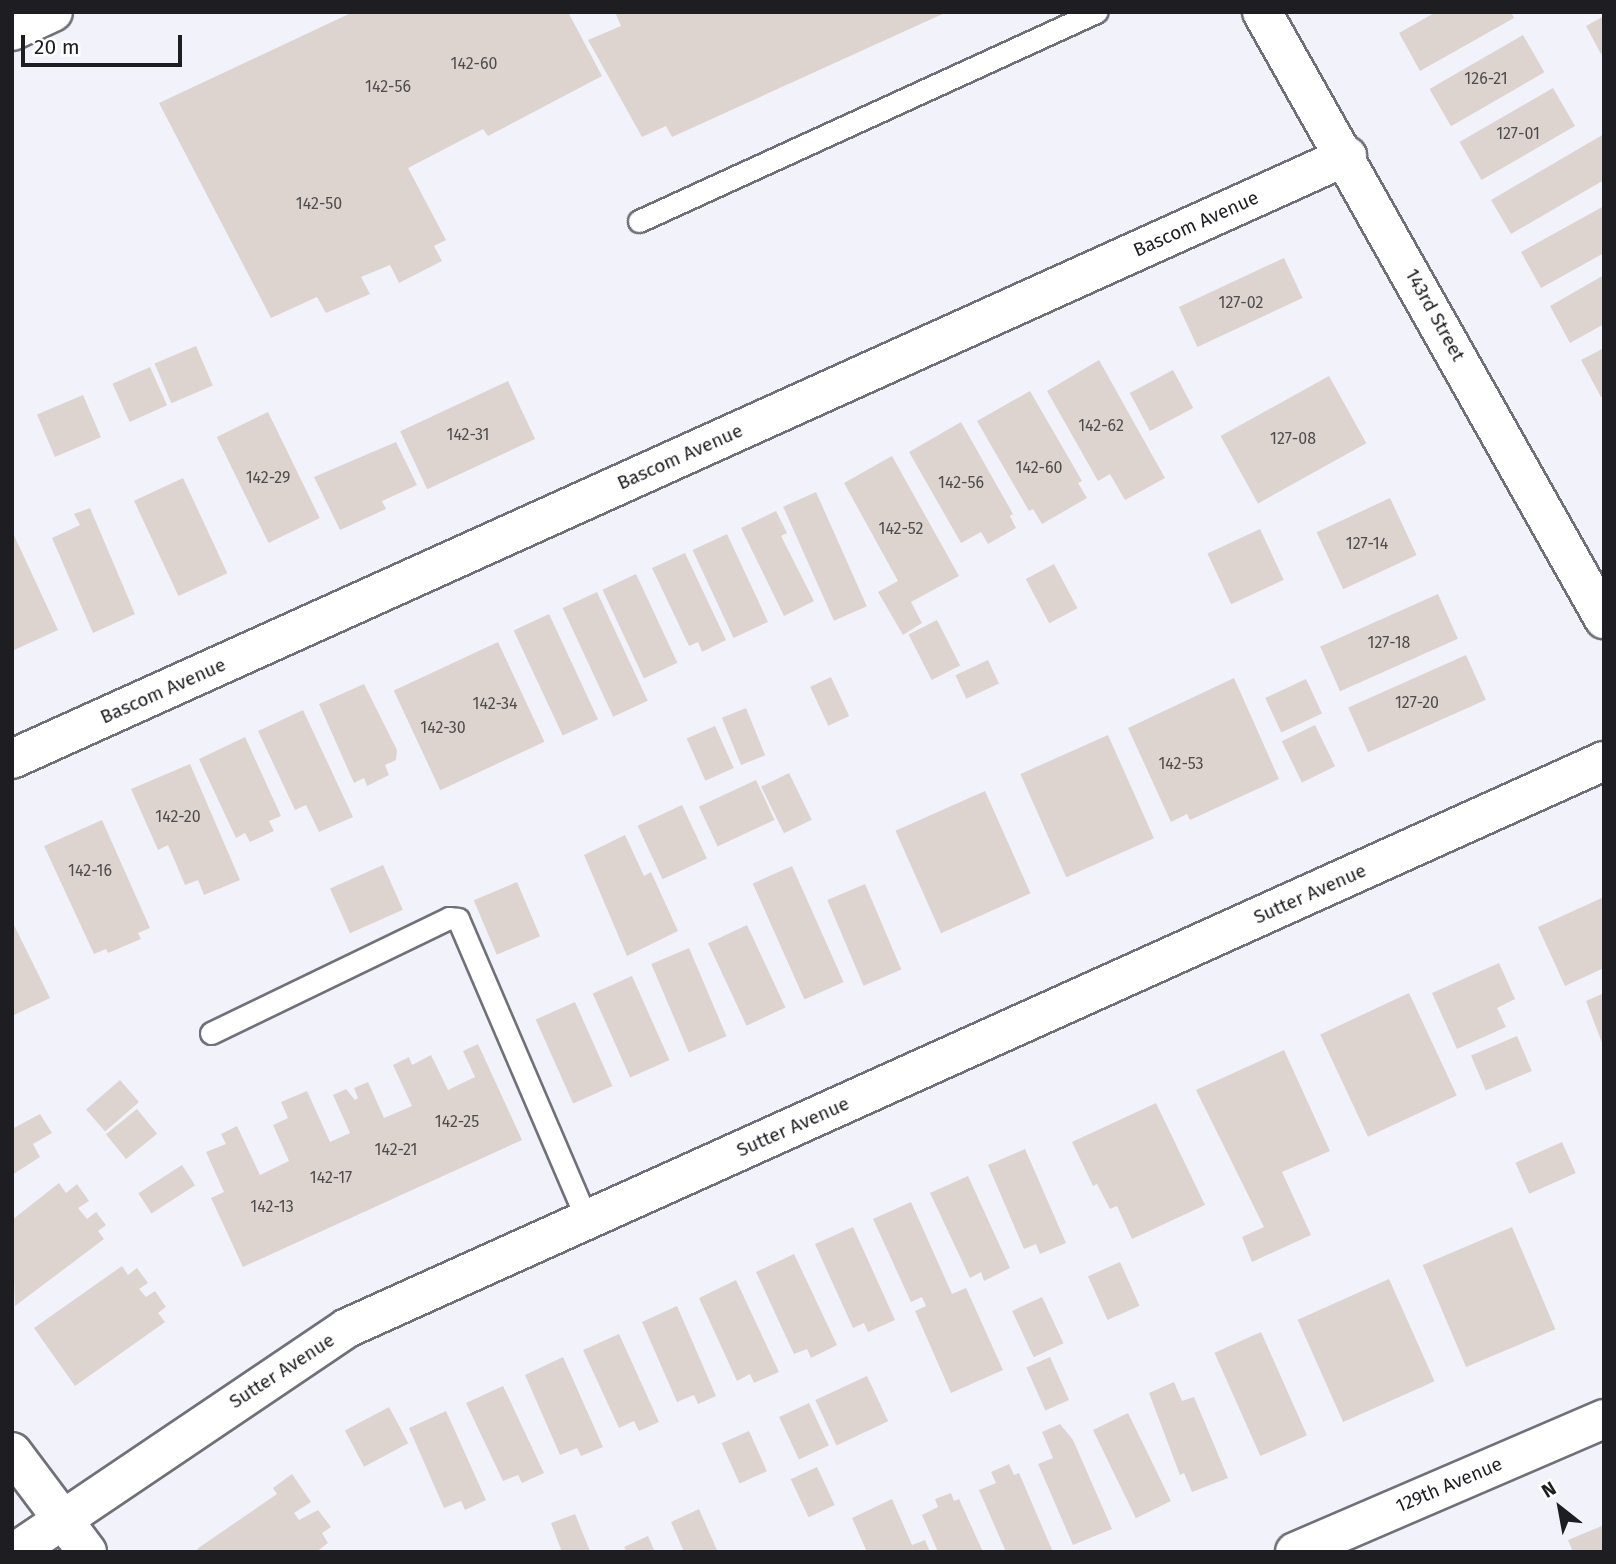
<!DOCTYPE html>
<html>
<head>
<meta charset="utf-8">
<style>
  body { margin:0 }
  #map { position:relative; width:1616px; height:1564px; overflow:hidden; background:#f2f2fb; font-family:"Fira Sans",sans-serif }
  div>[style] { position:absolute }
  .building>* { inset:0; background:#ddd4cf; transform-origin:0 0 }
  .roads { filter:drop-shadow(2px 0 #707078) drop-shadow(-2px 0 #707078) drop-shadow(0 2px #707078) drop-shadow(0 -2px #707078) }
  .service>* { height:21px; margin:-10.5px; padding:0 10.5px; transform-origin:10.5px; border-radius:10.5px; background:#fff }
  .minor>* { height:38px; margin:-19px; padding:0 19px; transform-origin:19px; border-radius:19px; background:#fff }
  .primary>* { height:38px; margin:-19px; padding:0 19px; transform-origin:19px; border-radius:19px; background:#fff }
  span { translate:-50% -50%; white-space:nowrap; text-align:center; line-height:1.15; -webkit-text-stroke:5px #fff; paint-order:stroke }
  .number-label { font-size:16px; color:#4e4c4d }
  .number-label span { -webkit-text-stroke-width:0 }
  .street-label { font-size:19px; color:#1e1e22 }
  .frame { position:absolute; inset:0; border:14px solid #1e1e22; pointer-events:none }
  .north { position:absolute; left:1525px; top:1473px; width:70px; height:70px; -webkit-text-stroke:5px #fff; paint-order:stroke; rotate:329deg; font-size:19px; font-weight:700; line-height:28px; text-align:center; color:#1e1e22 }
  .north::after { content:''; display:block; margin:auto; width:24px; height:32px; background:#1e1e22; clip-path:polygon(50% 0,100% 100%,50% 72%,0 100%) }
  .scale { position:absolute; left:21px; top:35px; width:161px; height:32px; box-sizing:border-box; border:4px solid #1e1e22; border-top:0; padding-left:9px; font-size:21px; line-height:24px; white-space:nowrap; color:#1e1e22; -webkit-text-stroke:5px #fff; paint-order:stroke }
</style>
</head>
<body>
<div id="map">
  <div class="building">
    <div style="clip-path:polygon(353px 12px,568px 12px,602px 76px,488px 136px,483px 129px,408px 168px,446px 240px,434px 246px,442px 261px,399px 283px,390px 265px,361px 277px,370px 294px,326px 313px,317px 297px,271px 318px,159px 103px)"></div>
    <div style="clip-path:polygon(615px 12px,947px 12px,672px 137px,666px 126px,642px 137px,588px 40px,621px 26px)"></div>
    <div style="clip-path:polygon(1436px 12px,1511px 12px,1514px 18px,1420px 71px,1399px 33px)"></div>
    <div style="clip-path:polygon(1604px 16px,1604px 53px,1601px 54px,1586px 26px)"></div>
    <div style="left:1523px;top:35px;width:43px;height:108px;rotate:60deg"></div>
    <div style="left:1553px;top:88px;width:44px;height:108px;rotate:60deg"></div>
    <div style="clip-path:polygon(1604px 134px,1604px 180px,1511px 234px,1491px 200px)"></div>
    <div style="clip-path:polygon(1604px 206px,1604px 253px,1541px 288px,1521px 252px)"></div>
    <div style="left:1284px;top:258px;width:44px;height:116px;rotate:65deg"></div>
    <div style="clip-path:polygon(1604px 275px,1604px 324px,1570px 343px,1550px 306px)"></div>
    <div style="left:196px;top:346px;width:43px;height:45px;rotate:67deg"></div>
    <div style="clip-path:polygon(1604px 348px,1604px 396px,1601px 397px,1581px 360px)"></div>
    <div style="clip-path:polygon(1099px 360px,1165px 478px,1125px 500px,1110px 474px,1098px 481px,1047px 391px)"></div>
    <div style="left:150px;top:367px;width:42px;height:41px;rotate:66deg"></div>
    <div style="left:1173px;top:370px;width:43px;height:49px;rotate:62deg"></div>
    <div style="left:1329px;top:376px;width:77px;height:124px;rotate:61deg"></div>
    <div style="left:508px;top:381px;width:64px;height:119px;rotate:65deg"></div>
    <div style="clip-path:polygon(1030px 391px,1082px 481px,1078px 483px,1087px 498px,1042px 524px,1033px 509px,1029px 511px,977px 421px)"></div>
    <div style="left:83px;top:395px;width:46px;height:50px;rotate:67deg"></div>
    <div style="left:268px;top:412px;width:118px;height:57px;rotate:64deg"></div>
    <div style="clip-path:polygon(961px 422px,1013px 514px,1010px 516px,1016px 528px,988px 544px,981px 532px,961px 543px,909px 452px)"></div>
    <div style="clip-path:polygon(396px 442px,417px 485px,382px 501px,386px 509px,340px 530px,314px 477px)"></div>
    <div style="clip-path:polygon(892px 456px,959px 576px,911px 602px,922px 623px,903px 635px,878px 592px,898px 581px,844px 483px)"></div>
    <div style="left:183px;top:478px;width:105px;height:54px;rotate:65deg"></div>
    <div style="left:816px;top:492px;width:125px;height:36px;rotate:66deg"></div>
    <div style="left:1390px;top:498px;width:63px;height:81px;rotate:65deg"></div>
    <div style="clip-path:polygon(90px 508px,135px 614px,93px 633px,52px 538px,80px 525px,74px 514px)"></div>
    <div style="clip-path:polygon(776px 511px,787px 533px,781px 536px,814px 601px,784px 616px,741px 528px)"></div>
    <div style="left:1260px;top:529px;width:56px;height:58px;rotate:65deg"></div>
    <div style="clip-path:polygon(12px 531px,58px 630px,12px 651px)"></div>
    <div style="left:727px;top:534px;width:97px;height:38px;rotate:65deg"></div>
    <div style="clip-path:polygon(685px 553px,726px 640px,702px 652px,698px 642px,689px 646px,652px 568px)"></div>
    <div style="left:1054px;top:564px;width:50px;height:32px;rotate:62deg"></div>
    <div style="left:636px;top:574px;width:98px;height:37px;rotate:65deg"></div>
    <div style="left:597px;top:592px;width:120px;height:38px;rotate:65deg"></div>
    <div style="left:1438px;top:594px;width:49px;height:129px;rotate:66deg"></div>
    <div style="left:549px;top:614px;width:116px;height:39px;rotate:65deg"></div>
    <div style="left:937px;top:620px;width:51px;height:32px;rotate:63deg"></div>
    <div style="left:498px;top:642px;width:110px;height:115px;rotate:65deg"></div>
    <div style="left:1466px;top:655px;width:49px;height:129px;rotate:66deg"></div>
    <div style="left:988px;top:660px;width:26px;height:36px;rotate:65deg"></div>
    <div style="left:831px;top:677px;width:43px;height:23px;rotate:65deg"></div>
    <div style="clip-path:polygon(1234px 678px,1279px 779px,1190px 820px,1187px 814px,1171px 822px,1128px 728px)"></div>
    <div style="left:1306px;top:679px;width:38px;height:45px;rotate:65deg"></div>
    <div style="clip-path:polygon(364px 684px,397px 750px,396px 760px,385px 765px,389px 775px,367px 786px,364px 778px,354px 783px,319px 704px)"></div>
    <div style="left:746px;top:708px;width:51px;height:26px;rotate:68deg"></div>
    <div style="clip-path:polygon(303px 710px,353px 817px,319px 832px,306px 805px,295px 810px,258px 731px)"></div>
    <div style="left:1315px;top:725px;width:46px;height:37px;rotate:64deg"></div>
    <div style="left:715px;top:726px;width:46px;height:31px;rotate:66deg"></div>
    <div style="left:1108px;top:735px;width:113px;height:96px;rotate:66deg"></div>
    <div style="clip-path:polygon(245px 737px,281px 816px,269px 821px,274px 831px,250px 842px,245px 833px,236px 838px,199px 759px)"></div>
    <div style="clip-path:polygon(190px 764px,240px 880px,204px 895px,198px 880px,185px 885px,168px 845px,158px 850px,131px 789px)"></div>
    <div style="left:789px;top:773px;width:52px;height:31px;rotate:64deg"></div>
    <div style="left:756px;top:780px;width:44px;height:63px;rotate:65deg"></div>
    <div style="left:985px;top:791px;width:112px;height:98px;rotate:66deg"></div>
    <div style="left:682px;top:805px;width:59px;height:49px;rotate:65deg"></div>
    <div style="clip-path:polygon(102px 820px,150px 928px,138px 933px,141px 939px,108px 953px,106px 949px,94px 954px,44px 846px)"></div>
    <div style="clip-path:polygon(625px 835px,644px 876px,651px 872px,678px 931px,627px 956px,584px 855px)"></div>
    <div style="left:383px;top:865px;width:49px;height:58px;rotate:66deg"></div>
    <div style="left:792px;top:866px;width:127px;height:43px;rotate:66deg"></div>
    <div style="left:517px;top:882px;width:59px;height:47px;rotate:67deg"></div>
    <div style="left:865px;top:884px;width:93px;height:41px;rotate:67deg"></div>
    <div style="clip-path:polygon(1604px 897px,1604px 968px,1565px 986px,1538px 927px)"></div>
    <div style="clip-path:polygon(12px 921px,50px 998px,12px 1016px)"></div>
    <div style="left:747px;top:925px;width:91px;height:43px;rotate:65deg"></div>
    <div style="left:689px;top:948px;width:96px;height:41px;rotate:67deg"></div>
    <div style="clip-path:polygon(1499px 963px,1515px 999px,1497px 1008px,1506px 1027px,1457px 1049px,1432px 993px)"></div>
    <div style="left:632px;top:976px;width:92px;height:43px;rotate:66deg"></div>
    <div style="left:1409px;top:993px;width:113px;height:98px;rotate:65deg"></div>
    <div style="clip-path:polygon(1604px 993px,1604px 1048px,1586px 1001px)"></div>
    <div style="left:575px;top:1002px;width:92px;height:43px;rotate:66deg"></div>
    <div style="left:1517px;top:1036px;width:38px;height:50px;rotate:67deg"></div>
    <div style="clip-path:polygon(478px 1044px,522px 1140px,243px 1267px,211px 1198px,224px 1192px,206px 1152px,226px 1144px,221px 1134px,237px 1126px,260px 1175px,289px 1161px,273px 1125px,288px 1118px,281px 1102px,307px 1091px,330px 1142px,350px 1133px,333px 1095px,346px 1089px,355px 1100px,358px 1098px,354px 1088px,368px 1082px,384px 1118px,412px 1106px,393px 1065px,409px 1057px,412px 1065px,431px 1055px,448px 1090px,475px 1077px,463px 1051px)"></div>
    <div style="clip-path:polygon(1284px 1050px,1330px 1151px,1282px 1172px,1311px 1235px,1252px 1262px,1242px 1237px,1264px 1227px,1196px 1090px)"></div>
    <div style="left:120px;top:1080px;width:29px;height:45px;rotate:49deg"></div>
    <div style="clip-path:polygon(1156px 1103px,1205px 1205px,1132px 1239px,1117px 1206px,1110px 1209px,1097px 1184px,1093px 1186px,1072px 1142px)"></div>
    <div style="left:137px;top:1109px;width:32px;height:40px;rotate:51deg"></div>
    <div style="clip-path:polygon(40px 1114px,52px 1133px,33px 1144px,40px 1157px,12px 1175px,12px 1129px)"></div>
    <div style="left:1562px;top:1142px;width:34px;height:51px;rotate:66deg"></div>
    <div style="clip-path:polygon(1025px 1149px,1066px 1243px,1040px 1254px,1036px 1244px,1024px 1249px,988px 1165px)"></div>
    <div style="left:182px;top:1165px;width:24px;height:52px;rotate:57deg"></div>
    <div style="clip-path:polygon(968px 1176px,1010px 1268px,984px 1281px,981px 1272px,970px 1278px,930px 1193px)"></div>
    <div style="clip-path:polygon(59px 1183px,66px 1193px,77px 1184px,89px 1201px,78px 1208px,87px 1219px,96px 1212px,106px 1225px,98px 1231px,104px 1239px,15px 1306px,12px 1220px)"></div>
    <div style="clip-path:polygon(911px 1202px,952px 1294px,966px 1288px,1003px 1370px,951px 1393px,915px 1311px,926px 1306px,922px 1297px,911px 1302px,873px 1219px)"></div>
    <div style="clip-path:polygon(853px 1227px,895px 1320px,868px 1332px,864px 1323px,853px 1328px,815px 1244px)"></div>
    <div style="left:1512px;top:1227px;width:111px;height:97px;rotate:67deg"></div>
    <div style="clip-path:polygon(794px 1254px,837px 1345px,811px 1358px,807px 1349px,794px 1354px,756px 1272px)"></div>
    <div style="left:1120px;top:1262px;width:48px;height:35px;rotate:66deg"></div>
    <div style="clip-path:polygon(122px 1266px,128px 1275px,137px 1268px,148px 1283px,139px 1289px,146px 1297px,155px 1291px,166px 1307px,158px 1313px,165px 1322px,75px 1386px,34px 1328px)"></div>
    <div style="left:1389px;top:1279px;width:112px;height:100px;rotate:66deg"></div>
    <div style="clip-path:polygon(736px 1280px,779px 1372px,754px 1383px,750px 1374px,737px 1381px,699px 1298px)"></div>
    <div style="left:1042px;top:1297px;width:51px;height:33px;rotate:65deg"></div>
    <div style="clip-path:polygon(677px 1306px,716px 1396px,698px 1404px,694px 1395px,677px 1402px,642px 1322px)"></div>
    <div style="left:1261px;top:1332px;width:113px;height:51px;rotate:66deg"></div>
    <div style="clip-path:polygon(619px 1334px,659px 1422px,639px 1431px,634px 1421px,619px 1428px,583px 1350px)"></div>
    <div style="clip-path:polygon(563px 1357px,603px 1447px,581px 1456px,577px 1448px,560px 1455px,525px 1375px)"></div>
    <div style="left:1050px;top:1357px;width:47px;height:26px;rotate:66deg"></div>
    <div style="left:867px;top:1376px;width:50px;height:57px;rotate:65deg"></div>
    <div style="clip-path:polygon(1174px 1382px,1182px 1401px,1194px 1397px,1228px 1478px,1192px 1492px,1184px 1473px,1180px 1475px,1149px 1393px)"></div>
    <div style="clip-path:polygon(503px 1386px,544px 1473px,522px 1483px,518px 1475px,503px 1481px,466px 1403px)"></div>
    <div style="left:809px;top:1403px;width:47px;height:33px;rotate:65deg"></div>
    <div style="left:389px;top:1407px;width:41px;height:50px;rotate:62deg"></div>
    <div style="clip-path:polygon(446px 1411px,486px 1500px,465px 1510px,461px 1501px,444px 1508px,409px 1428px)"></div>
    <div style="left:1128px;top:1413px;width:98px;height:39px;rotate:64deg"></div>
    <div style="clip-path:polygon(1060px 1424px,1073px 1440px,1112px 1529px,1073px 1545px,1038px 1464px,1053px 1458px,1042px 1432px)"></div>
    <div style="left:749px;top:1431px;width:44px;height:30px;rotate:66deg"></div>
    <div style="clip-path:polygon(1009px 1464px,1014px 1475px,1019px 1473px,1053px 1552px,1006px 1552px,979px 1490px,996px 1483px,991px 1472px)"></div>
    <div style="left:817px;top:1467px;width:42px;height:29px;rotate:65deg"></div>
    <div style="clip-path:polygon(292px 1474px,311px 1502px,294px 1513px,299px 1520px,318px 1510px,331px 1527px,322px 1533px,328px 1543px,316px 1552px,200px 1552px,197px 1549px,277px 1494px,273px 1488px)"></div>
    <div style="clip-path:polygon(951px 1493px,954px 1501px,959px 1499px,983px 1552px,938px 1552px,922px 1515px,938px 1507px,935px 1499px)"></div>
    <div style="clip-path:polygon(892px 1499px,912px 1545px,925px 1540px,930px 1552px,867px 1552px,852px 1518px)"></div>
    <div style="clip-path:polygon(699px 1509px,717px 1550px,713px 1552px,684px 1552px,671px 1522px)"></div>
    <div style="clip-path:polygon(575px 1514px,590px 1551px,562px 1552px,551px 1523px)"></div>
    <div style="clip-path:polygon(1604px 1525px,1604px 1552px,1573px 1552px,1568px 1540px)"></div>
    <div style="clip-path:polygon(648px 1536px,655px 1552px,627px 1552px,624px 1547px)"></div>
  </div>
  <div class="roads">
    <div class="service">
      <div style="left:639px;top:221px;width:503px;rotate:-24.58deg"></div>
      <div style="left:211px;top:1033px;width:264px;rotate:-25.8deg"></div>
      <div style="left:449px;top:918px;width:9px;rotate:6deg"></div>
      <div style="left:458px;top:919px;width:327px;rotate:66.8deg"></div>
    </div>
    <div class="minor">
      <div style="left:1262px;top:12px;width:697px;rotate:60.6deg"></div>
      <div style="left:12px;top:759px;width:1465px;rotate:-24.31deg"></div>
      <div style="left:12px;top:1452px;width:125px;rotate:53.1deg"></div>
      <div style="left:15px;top:1552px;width:400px;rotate:-34deg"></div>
      <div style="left:347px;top:1328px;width:1379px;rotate:-24.28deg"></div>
      <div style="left:1295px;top:1552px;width:336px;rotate:-23.3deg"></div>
    </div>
    <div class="primary">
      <div style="left:12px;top:31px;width:45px;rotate:-24.9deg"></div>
    </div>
  </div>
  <div class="number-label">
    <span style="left:474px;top:64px">142-60</span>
    <span style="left:1486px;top:79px">126-21</span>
    <span style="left:388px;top:87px">142-56</span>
    <span style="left:1518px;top:134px">127-01</span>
    <span style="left:319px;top:204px">142-50</span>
    <span style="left:1241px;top:303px">127-02</span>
    <span style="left:1101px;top:426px">142-62</span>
    <span style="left:468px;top:435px">142-31</span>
    <span style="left:1293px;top:439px">127-08</span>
    <span style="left:1039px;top:468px">142-60</span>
    <span style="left:268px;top:478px">142-29</span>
    <span style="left:961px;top:483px">142-56</span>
    <span style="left:901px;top:529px">142-52</span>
    <span style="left:1367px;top:544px">127-14</span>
    <span style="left:1389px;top:643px">127-18</span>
    <span style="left:1417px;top:703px">127-20</span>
    <span style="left:495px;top:704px">142-34</span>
    <span style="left:443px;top:728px">142-30</span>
    <span style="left:1181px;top:764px">142-53</span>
    <span style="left:178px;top:817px">142-20</span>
    <span style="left:90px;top:871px">142-16</span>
    <span style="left:457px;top:1122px">142-25</span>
    <span style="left:396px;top:1150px">142-21</span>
    <span style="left:331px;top:1178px">142-17</span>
    <span style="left:272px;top:1207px">142-13</span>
  </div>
  <div class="street-label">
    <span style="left:1196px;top:224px;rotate:-24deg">Bascom Avenue</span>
    <span style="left:1435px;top:315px;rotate:61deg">143rd Street</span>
    <span style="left:680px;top:457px;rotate:-24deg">Bascom Avenue</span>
    <span style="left:163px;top:691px;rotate:-24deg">Bascom Avenue</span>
    <span style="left:1310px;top:894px;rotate:-24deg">Sutter Avenue</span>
    <span style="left:793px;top:1127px;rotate:-24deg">Sutter Avenue</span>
    <span style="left:282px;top:1371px;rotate:-33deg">Sutter Avenue</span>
    <span style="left:1449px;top:1485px;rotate:-23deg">129th Avenue</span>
  </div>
  <div class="frame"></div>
  <div class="north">N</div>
  <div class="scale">20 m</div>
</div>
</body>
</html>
